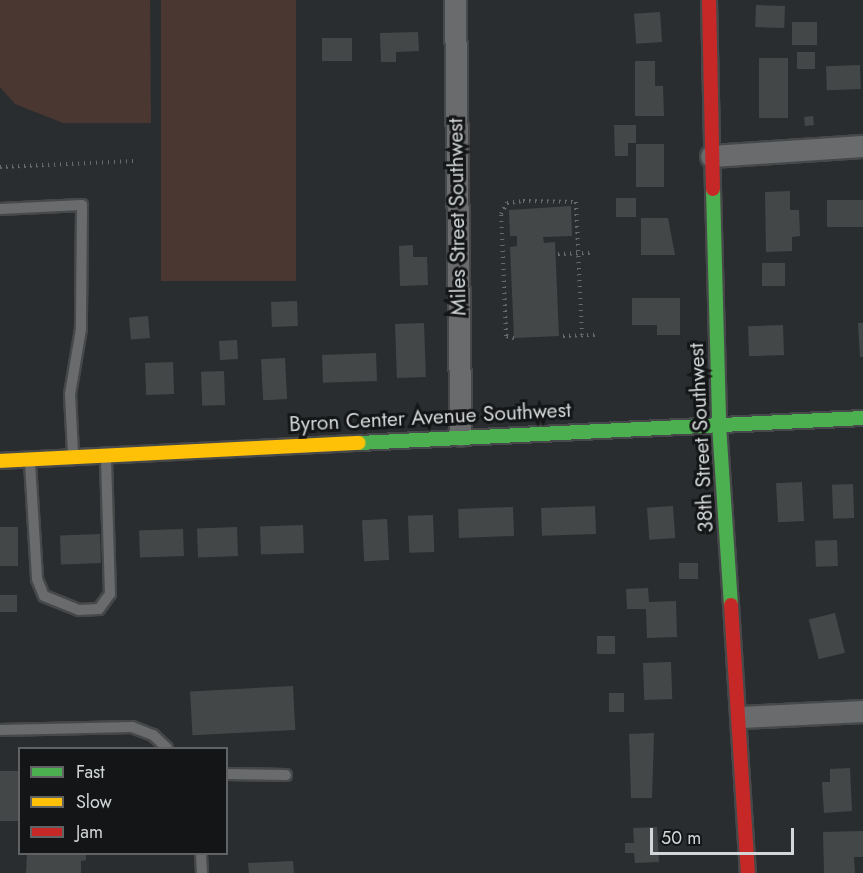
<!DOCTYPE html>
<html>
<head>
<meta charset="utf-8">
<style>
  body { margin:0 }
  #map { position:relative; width:863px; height:873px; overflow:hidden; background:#2a2d2f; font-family:Jost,sans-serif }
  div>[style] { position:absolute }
  .green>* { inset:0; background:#4a3732; transform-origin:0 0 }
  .building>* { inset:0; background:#444748; transform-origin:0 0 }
  .path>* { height:4px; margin-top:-2px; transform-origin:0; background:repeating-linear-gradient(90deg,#696a6a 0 1.5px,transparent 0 6px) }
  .roads { filter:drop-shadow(2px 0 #464849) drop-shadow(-2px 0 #464849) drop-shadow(0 2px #464849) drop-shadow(0 -2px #464849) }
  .lane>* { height:10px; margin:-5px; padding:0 5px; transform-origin:5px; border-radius:5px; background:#6a6b6c }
  .street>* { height:21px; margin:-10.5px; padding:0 10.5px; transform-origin:10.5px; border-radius:10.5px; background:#6a6b6c }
  .fast>* { height:14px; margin:-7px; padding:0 7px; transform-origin:7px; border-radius:7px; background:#4caf50 }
  .slow>* { height:14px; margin:-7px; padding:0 7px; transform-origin:7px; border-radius:7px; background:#ffc107 }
  .jam>* { height:14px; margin:-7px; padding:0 7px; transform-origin:7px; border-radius:7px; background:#c62828 }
  span { translate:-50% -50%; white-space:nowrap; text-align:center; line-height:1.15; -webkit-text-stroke:6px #131516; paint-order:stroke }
  .street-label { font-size:21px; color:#d3d6d8 }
  .legend { position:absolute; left:18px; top:747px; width:210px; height:108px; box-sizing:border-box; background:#131516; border:2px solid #606264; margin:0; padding:8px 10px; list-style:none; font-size:18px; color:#d3d6d8 }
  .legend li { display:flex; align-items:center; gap:12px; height:30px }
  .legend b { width:30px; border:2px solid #606264 }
  .scale { position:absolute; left:650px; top:828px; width:144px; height:27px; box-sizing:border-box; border:3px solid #d3d6d8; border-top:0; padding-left:8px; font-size:18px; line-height:21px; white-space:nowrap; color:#d3d6d8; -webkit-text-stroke:4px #131516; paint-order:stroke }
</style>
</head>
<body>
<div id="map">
  <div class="green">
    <div style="clip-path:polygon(0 0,150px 0,151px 123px,63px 123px,15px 104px,0 87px)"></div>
    <div style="left:161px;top:0;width:135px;height:281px"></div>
  </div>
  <div class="building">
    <div style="left:756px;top:5px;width:29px;height:22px;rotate:2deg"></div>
    <div style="left:660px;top:12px;width:30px;height:26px;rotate:86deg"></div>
    <div style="left:792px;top:22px;width:25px;height:23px"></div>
    <div style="clip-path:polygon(418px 32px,419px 51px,396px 52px,396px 62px,381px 62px,380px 33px)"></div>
    <div style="left:322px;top:38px;width:30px;height:23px"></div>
    <div style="left:797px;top:52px;width:18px;height:17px"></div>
    <div style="left:788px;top:58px;width:60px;height:29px;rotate:90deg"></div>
    <div style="clip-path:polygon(635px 61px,655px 61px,655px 86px,663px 86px,664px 116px,635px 116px)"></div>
    <div style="left:860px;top:65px;width:24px;height:34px;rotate:88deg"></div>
    <div style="left:813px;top:116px;width:9px;height:9px;rotate:84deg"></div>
    <div style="clip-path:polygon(614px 125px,636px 125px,636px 143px,628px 143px,628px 156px,615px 156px)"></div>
    <div style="left:636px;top:144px;width:28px;height:43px"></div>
    <div style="clip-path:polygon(790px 191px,790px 210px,799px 210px,800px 236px,792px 237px,792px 251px,766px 252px,765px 192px)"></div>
    <div style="left:616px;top:198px;width:20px;height:19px"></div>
    <div style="left:863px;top:200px;width:27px;height:36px;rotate:90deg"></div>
    <div style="clip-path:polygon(571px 206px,572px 236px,543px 237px,544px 243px,555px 242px,559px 336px,514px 338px,510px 247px,517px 246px,517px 236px,510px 236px,509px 210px)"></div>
    <div style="clip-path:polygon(641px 218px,668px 218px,675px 255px,641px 255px)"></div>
    <div style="clip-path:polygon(413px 245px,413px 257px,427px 257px,428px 285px,400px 286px,399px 246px)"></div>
    <div style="left:762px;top:263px;width:23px;height:23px"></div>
    <div style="clip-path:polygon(632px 298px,680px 298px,680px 335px,657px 335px,657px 325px,632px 325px)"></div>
    <div style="left:297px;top:301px;width:25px;height:26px;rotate:88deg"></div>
    <div style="left:148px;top:316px;width:22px;height:19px;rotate:85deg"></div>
    <div style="left:424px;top:323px;width:54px;height:29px;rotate:88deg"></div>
    <div style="clip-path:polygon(858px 323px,863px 323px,863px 357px,860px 357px)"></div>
    <div style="left:783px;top:325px;width:30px;height:35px;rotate:88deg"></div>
    <div style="left:237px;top:340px;width:19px;height:18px;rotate:87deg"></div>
    <div style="left:376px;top:353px;width:28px;height:54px;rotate:88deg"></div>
    <div style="left:285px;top:358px;width:41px;height:24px;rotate:87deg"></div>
    <div style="left:173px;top:362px;width:32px;height:28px;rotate:88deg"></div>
    <div style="left:224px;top:371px;width:34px;height:23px;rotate:88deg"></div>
    <div style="left:802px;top:482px;width:39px;height:26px;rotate:87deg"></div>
    <div style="left:853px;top:484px;width:34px;height:21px;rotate:88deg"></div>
    <div style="left:595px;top:506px;width:28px;height:54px;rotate:88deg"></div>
    <div style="left:673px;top:506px;width:32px;height:26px;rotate:86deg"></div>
    <div style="left:513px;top:507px;width:29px;height:55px;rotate:88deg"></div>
    <div style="left:433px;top:515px;width:37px;height:25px;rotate:88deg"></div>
    <div style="left:387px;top:519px;width:41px;height:25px;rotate:87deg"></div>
    <div style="left:303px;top:525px;width:28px;height:43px;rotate:88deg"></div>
    <div style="left:0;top:527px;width:18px;height:39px"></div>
    <div style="left:237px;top:527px;width:29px;height:40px;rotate:88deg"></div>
    <div style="left:183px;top:529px;width:27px;height:44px;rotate:88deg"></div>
    <div style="left:100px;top:534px;width:29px;height:40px;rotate:88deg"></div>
    <div style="left:837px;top:540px;width:26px;height:22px;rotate:88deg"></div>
    <div style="left:698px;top:563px;width:16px;height:19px;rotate:90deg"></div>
    <div style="clip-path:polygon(648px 588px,649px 602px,676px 601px,677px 637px,647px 638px,646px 609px,627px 609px,626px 589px)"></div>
    <div style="left:17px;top:595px;width:17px;height:17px;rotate:90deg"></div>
    <div style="left:835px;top:613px;width:41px;height:27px;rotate:76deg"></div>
    <div style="left:597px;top:636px;width:18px;height:18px"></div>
    <div style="left:671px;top:662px;width:37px;height:28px;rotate:88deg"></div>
    <div style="left:293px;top:686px;width:44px;height:103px;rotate:87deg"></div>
    <div style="left:609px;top:693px;width:15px;height:19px"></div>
    <div style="clip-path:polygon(654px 733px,652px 798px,631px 798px,629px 734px)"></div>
    <div style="clip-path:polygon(850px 768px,852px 811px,824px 813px,822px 782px,830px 782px,830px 769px)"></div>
    <div style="left:20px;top:771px;width:50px;height:20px;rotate:90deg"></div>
    <div style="clip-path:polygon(657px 827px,659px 862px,635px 863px,634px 853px,625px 853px,625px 843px,634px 843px,633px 828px)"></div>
    <div style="clip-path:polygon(863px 831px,863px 857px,854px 857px,855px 873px,824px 873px,823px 832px)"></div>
    <div style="clip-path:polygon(27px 854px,86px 854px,86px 860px,81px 861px,81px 873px,26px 873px)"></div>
    <div style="clip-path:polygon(293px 861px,294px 873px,249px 873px,248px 863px)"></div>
  </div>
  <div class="path">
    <div style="left:0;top:167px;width:134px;rotate:-2.6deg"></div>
    <div style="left:558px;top:254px;width:34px;rotate:-2deg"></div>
    <div style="left:563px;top:336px;width:33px;rotate:-2deg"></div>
    <div style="left:514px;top:338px;width:8px;rotate:-166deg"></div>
    <div style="left:506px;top:336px;width:122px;rotate:-92.3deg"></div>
    <div style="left:501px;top:214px;width:13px;rotate:-61deg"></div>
    <div style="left:507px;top:203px;width:16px;rotate:-7deg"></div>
    <div style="left:523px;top:201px;width:53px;rotate:1.1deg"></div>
    <div style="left:576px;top:202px;width:133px;rotate:87.4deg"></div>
  </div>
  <div class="roads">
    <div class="lane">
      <div style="left:0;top:209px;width:82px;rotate:-2.8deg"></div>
      <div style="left:82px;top:205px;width:124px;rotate:90.5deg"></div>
      <div style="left:81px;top:329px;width:66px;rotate:99.6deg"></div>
      <div style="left:70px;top:394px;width:60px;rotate:87.1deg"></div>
      <div style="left:30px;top:463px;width:116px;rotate:86.5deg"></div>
      <div style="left:37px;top:579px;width:18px;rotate:68deg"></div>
      <div style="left:44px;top:596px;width:38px;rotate:22deg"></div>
      <div style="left:79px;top:610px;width:20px;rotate:-3deg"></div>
      <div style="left:99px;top:609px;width:19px;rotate:-54deg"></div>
      <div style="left:110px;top:594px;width:136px;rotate:-91.7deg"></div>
      <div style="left:0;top:730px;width:132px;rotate:-1.3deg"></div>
      <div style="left:132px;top:727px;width:22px;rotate:21deg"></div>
      <div style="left:153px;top:735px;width:19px;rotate:43deg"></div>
      <div style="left:226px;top:774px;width:60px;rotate:1deg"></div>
      <div style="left:201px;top:854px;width:19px;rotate:87deg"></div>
    </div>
    <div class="street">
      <div style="left:455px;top:0;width:435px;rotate:89.3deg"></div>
      <div style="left:711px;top:156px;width:152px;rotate:-3.8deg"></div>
      <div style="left:741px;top:717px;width:122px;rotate:-2.8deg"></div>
    </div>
    <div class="fast">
      <div style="left:713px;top:189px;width:236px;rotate:88.5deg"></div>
      <div style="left:719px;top:425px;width:180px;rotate:86.2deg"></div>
      <div style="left:359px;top:443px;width:505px;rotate:-2.84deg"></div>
    </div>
    <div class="slow">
      <div style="left:0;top:461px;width:359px;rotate:-2.9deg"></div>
    </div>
    <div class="jam">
      <div style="left:709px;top:0;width:189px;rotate:88.8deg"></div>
      <div style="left:731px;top:605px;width:269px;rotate:86.4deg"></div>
    </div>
  </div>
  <div class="street-label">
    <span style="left:457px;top:217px;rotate:-91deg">Miles Street Southwest</span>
    <span style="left:430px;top:417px;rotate:-3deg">Byron Center Avenue Southwest</span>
    <span style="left:701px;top:438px;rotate:-93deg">38th Street Southwest</span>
  </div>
  <ul class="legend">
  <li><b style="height:8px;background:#4caf50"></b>Fast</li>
  <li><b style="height:8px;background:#ffc107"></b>Slow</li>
  <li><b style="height:8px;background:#c62828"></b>Jam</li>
  </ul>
  <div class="scale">50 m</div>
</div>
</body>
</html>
